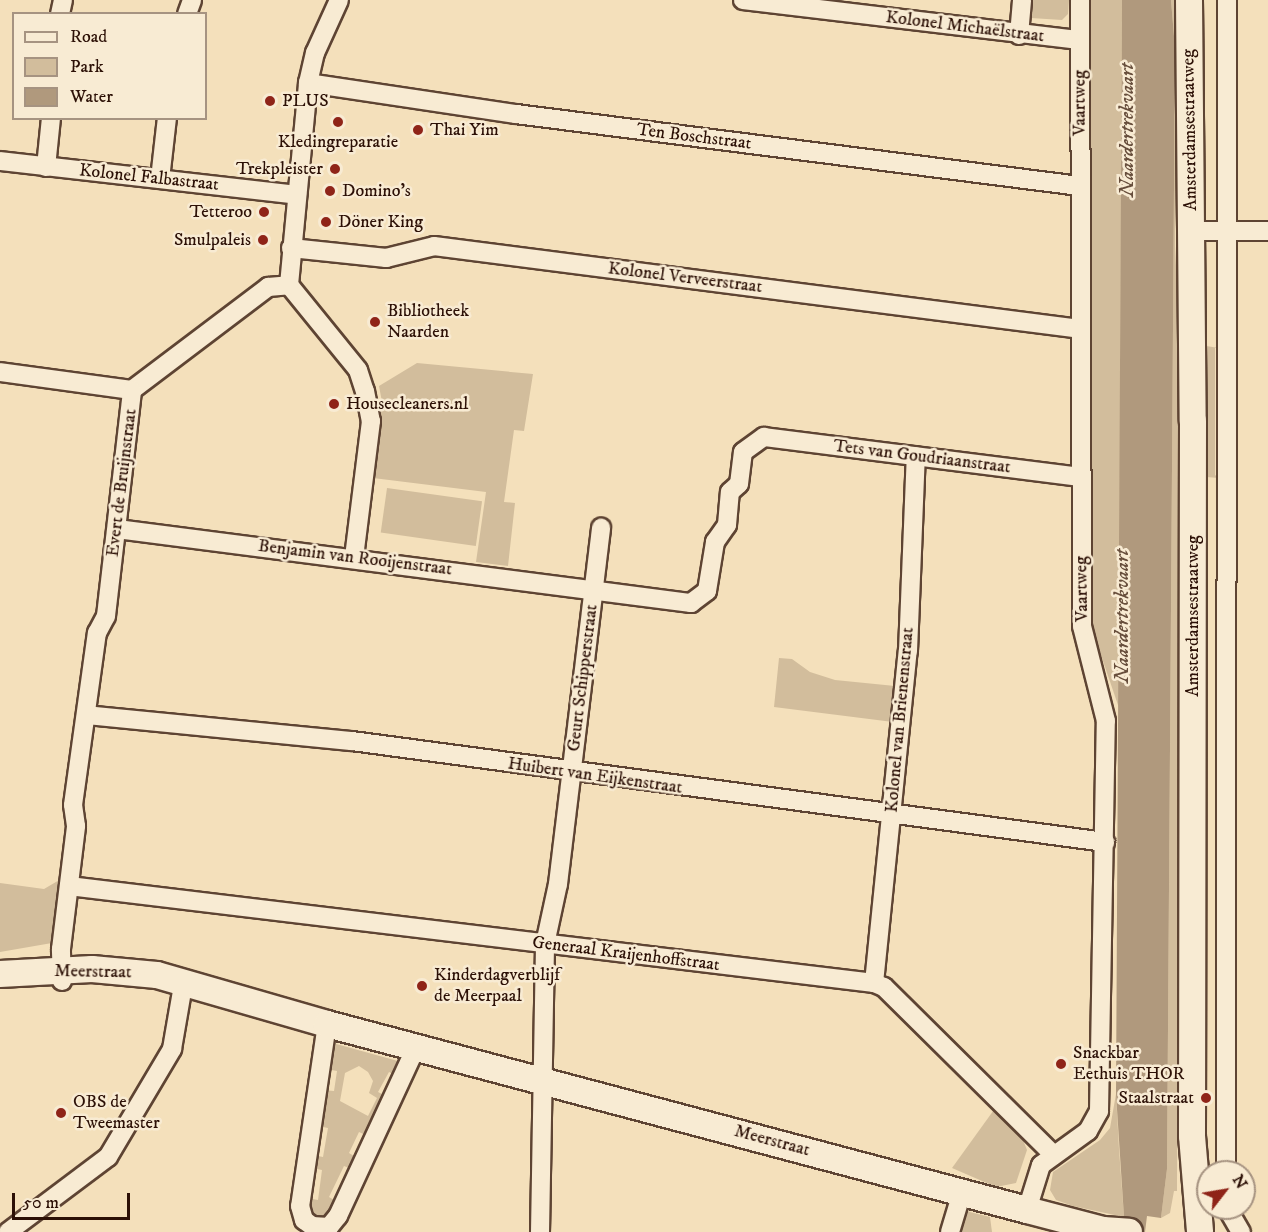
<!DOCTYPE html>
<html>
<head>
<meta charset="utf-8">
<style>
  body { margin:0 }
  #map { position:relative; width:1268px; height:1232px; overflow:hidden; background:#f4e0bb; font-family:"IM FELL DW Pica",serif }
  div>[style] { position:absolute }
  .green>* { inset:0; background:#d2bd9c; transform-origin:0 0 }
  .water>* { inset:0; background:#b0997d }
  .roads { filter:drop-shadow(2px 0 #5e4433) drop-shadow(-2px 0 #5e4433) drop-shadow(0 2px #5e4433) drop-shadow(0 -2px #5e4433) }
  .street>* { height:18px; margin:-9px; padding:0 9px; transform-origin:9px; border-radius:9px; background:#f8ebd3 }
  .secondary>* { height:26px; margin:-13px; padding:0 13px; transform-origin:13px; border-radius:13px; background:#f8ebd3 }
  .dots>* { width:16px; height:16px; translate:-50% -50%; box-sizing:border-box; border:3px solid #f8ebd3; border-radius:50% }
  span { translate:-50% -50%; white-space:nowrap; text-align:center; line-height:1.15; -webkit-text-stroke:5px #f8ebd3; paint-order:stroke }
  .street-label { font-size:18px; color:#2c1006 }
  .poi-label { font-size:18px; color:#2c1006 }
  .left { translate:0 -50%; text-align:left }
  .right { translate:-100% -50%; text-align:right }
  .water-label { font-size:20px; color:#674e3c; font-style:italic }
  .legend { position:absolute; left:12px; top:12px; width:195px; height:108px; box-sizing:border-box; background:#f8ebd3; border:2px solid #a69381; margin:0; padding:8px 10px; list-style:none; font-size:18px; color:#2c1006 }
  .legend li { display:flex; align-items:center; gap:12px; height:30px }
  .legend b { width:30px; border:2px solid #a69381 }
  .north { position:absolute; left:1196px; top:1160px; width:60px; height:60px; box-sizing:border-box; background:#f8ebd3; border:2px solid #a69381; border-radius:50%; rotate:59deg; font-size:16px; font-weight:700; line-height:24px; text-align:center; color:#2c1006 }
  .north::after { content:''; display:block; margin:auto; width:21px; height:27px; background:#8f2418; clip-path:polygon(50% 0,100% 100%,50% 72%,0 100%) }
  .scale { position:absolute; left:12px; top:1193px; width:118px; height:27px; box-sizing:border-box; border:3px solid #2c1006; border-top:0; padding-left:8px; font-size:18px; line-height:21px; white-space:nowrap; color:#2c1006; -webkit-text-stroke:4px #f8ebd3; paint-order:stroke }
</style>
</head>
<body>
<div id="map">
  <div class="green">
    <div style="clip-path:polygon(1033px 0,1069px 0,1068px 14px,1062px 20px,1031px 18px)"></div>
    <div style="clip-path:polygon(1086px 0,1122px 0,1119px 708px,1090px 623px)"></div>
    <div style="clip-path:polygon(1171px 0,1177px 0,1175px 246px,1180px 344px,1177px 1191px,1174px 1191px,1170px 1213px,1161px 1218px,1167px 1169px,1175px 48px)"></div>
    <div style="clip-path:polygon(1206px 346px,1219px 348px,1215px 348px,1215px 475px,1219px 478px,1206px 477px)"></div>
    <div style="clip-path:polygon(417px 363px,533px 374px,524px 431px,514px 430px,504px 502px,515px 503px,508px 566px,476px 562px,486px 492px,373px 478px,382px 402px,379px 386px)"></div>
    <div style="left:387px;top:488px;width:96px;height:45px;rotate:8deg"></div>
    <div style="clip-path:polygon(779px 658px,792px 659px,810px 672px,835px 680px,895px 686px,893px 722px,774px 707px)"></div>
    <div style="clip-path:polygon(61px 879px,52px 943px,0 952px,0 883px,44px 889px)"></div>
    <div style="clip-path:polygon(evenodd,329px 1042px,405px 1063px,399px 1077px,389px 1072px,378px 1092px,388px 1097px,370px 1137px,359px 1132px,349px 1153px,359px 1159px,354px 1170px,344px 1166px,329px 1197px,339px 1203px,332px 1217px,317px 1219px,310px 1215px,307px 1198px,318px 1200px,322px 1170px,312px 1168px,313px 1155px,323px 1157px,328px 1128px,318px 1126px,322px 1090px,334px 1091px,337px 1071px,326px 1069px,329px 1042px,359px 1066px,368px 1072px,373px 1081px,369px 1093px,377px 1098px,368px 1116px,340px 1101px,345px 1073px,359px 1066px)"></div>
    <div style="clip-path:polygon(1116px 1094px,1119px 1149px,1124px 1217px,1073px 1206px,1056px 1200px,1050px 1190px,1053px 1172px,1100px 1140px,1110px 1128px)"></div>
    <div style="clip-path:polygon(996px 1107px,1019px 1130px,1027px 1150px,1016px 1183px,996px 1187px,952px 1168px)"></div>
    <div style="clip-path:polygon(966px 1211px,990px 1217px,992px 1232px,957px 1232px)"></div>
  </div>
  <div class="water">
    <div style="clip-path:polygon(1122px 0,1171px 0,1175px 48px,1167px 1169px,1161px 1218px,1147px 1216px,1145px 1232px,1132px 1232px,1133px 1218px,1124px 1217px,1116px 1094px)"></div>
  </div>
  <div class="roads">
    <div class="street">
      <div style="left:743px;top:0;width:339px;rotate:6.8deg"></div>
      <div style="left:60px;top:14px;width:14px;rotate:-78deg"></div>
      <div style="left:187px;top:14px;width:15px;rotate:-70deg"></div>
      <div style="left:1019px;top:35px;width:35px;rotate:-85deg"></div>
      <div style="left:308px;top:83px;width:210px;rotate:8.5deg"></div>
      <div style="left:516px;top:114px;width:569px;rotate:7.28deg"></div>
      <div style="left:0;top:161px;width:299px;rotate:6.5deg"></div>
      <div style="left:46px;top:167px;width:49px;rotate:-84.2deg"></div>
      <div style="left:160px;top:179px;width:61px;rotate:-83.5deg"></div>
      <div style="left:1191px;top:231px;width:77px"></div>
      <div style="left:291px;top:248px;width:96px;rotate:6deg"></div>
      <div style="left:386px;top:258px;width:49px;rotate:-14deg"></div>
      <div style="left:434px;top:246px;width:651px;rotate:7.32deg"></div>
      <div style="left:289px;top:285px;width:109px;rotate:50.9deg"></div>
      <div style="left:358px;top:370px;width:22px;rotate:72deg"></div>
      <div style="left:365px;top:391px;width:31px;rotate:79deg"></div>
      <div style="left:371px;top:421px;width:138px;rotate:97.1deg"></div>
      <div style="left:0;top:372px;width:133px;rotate:7.8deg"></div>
      <div style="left:132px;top:390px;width:171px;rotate:-37.1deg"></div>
      <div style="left:268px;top:287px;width:21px;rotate:-5deg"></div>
      <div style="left:289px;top:285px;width:203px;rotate:-84.6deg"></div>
      <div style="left:308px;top:83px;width:31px;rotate:-77deg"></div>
      <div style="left:315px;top:53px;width:58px;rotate:-65.6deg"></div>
      <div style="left:117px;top:529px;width:579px;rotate:7.35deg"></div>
      <div style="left:691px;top:603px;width:20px;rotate:-37deg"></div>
      <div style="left:707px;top:591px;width:50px;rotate:-80.7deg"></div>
      <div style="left:715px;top:542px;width:21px;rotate:-55deg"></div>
      <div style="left:727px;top:525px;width:33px;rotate:-85deg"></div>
      <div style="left:730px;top:492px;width:12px;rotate:-42deg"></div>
      <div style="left:739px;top:484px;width:32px;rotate:-83deg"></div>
      <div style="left:743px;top:452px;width:26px;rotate:-36deg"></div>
      <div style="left:764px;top:437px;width:320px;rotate:7.2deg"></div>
      <div style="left:86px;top:715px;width:267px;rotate:5.6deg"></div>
      <div style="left:352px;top:741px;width:760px;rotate:7.64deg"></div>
      <div style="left:69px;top:886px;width:811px;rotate:6.87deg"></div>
      <div style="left:874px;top:983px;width:11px;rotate:22deg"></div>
      <div style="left:884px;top:987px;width:238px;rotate:44.7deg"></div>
      <div style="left:62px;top:981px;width:32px;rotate:-92deg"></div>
      <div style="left:61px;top:949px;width:124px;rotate:-83deg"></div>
      <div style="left:76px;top:826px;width:21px;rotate:-98deg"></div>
      <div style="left:73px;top:805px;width:174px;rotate:-82.1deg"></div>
      <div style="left:97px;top:633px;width:19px;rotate:-62deg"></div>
      <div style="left:106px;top:616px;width:227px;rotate:-83.4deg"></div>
      <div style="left:874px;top:983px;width:334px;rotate:-84.2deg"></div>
      <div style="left:908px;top:651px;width:195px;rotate:-87.7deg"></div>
      <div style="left:327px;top:1024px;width:184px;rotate:98.4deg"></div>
      <div style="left:300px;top:1206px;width:15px;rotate:74deg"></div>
      <div style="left:304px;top:1220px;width:10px;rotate:37deg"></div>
      <div style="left:312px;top:1226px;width:17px;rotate:3deg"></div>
      <div style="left:329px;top:1227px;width:14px;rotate:-51deg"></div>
      <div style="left:338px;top:1216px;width:186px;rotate:-65.2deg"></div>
      <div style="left:1226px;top:1172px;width:1172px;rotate:-89.95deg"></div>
      <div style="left:1227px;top:1208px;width:28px;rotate:60deg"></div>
      <div style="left:1027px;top:1210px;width:47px;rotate:-72.7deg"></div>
      <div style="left:1041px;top:1165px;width:58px;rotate:-35.9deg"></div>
      <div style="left:1088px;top:1131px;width:23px;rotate:-61deg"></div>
      <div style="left:1099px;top:1111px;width:390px;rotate:-89deg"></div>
      <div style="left:1106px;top:721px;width:98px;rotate:-104.2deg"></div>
      <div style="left:1082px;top:626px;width:626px;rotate:-90.18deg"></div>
      <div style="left:8px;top:1232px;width:125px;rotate:-36.9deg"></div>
      <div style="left:108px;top:1157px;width:126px;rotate:-59.3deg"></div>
      <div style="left:172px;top:1049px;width:65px;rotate:-80.2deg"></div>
      <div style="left:540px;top:1232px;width:288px;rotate:-89deg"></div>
      <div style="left:545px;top:944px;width:61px;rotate:-77.8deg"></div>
      <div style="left:558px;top:884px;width:359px;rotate:-83.1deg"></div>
      <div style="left:950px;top:1232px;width:42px;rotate:-73.3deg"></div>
    </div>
    <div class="secondary">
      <div style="left:1189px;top:0;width:421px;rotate:89.5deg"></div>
      <div style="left:1193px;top:421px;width:715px;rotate:90.08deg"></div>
      <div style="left:1192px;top:1136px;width:96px;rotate:85.2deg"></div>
      <div style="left:0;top:974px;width:92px;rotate:-3.1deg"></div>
      <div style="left:92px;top:969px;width:65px;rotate:5.3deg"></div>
      <div style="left:157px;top:975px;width:177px;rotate:16.1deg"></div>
      <div style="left:327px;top:1024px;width:724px;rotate:14.88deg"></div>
      <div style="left:1027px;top:1210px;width:79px;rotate:14.7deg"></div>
      <div style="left:1103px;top:1230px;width:26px;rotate:4deg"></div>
    </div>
  </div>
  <div class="dots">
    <div style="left:270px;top:101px;background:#8f2418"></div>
    <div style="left:338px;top:122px;background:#8f2418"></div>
    <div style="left:418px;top:130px;background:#8f2418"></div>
    <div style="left:335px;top:169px;background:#8f2418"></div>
    <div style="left:330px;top:191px;background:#8f2418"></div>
    <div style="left:264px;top:212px;background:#8f2418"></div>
    <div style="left:326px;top:222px;background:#8f2418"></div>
    <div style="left:263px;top:240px;background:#8f2418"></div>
    <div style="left:375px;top:322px;background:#8f2418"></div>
    <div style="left:334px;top:404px;background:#8f2418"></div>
    <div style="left:422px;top:986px;background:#8f2418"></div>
    <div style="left:1061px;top:1064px;background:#8f2418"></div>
    <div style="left:1206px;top:1098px;background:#8f2418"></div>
    <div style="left:61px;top:1113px;background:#8f2418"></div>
  </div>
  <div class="street-label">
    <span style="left:965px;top:27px;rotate:7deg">Kolonel Michaëlstraat</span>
    <span style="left:1080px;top:103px;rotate:-90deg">Vaartweg</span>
    <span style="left:1190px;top:130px;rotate:-91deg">Amsterdamsestraatweg</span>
    <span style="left:694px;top:137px;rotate:7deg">Ten Boschstraat</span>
    <span style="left:149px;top:178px;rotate:6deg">Kolonel Falbastraat</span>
    <span style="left:685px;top:278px;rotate:7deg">Kolonel Verveerstraat</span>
    <span style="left:922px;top:457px;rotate:7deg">Tets van Goudriaanstraat</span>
    <span style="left:122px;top:483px;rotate:-83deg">Evert de Bruijnstraat</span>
    <span style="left:355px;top:558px;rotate:7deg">Benjamin van Rooijenstraat</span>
    <span style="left:1082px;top:589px;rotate:-91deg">Vaartweg</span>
    <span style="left:1193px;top:616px;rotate:-90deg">Amsterdamsestraatweg</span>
    <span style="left:583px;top:678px;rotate:-83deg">Geurt Schipperstraat</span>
    <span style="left:900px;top:720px;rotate:-85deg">Kolonel van Brienenstraat</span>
    <span style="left:595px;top:776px;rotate:8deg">Huibert van Eijkenstraat</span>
    <span style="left:626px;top:954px;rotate:7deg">Generaal Kraijenhoffstraat</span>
    <span style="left:93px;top:972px;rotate:1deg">Meerstraat</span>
    <span style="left:772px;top:1141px;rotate:15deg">Meerstraat</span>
  </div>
  <div class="poi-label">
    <span class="left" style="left:282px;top:101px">PLUS</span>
    <span class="left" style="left:430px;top:130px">Thai Yim</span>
    <span style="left:338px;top:142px">Kledingreparatie</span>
    <span class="right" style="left:323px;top:169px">Trekpleister</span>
    <span class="left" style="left:342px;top:191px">Domino's</span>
    <span class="right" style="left:252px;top:212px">Tetteroo</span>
    <span class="left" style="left:338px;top:222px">Döner King</span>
    <span class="right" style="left:251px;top:240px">Smulpaleis</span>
    <span class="left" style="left:387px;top:322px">Bibliotheek<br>Naarden</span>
    <span class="left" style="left:346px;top:404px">Housecleaners.nl</span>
    <span class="left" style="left:434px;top:986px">Kinderdagverblijf<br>de Meerpaal</span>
    <span class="left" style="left:1073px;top:1064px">Snackbar<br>Eethuis THOR</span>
    <span class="right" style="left:1194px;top:1098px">Staalstraat</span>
    <span class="left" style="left:73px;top:1113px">OBS de<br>Tweemaster</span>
  </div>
  <div class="water-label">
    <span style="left:1127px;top:130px;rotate:-90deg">Naardertrekvaart</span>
    <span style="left:1122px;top:616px;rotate:-90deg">Naardertrekvaart</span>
  </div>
  <ul class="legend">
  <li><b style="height:8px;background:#f8ebd3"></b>Road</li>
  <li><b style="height:16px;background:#d2bd9c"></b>Park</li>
  <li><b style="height:16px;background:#b0997d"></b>Water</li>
  </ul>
  <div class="north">N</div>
  <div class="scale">50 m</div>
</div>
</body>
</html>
